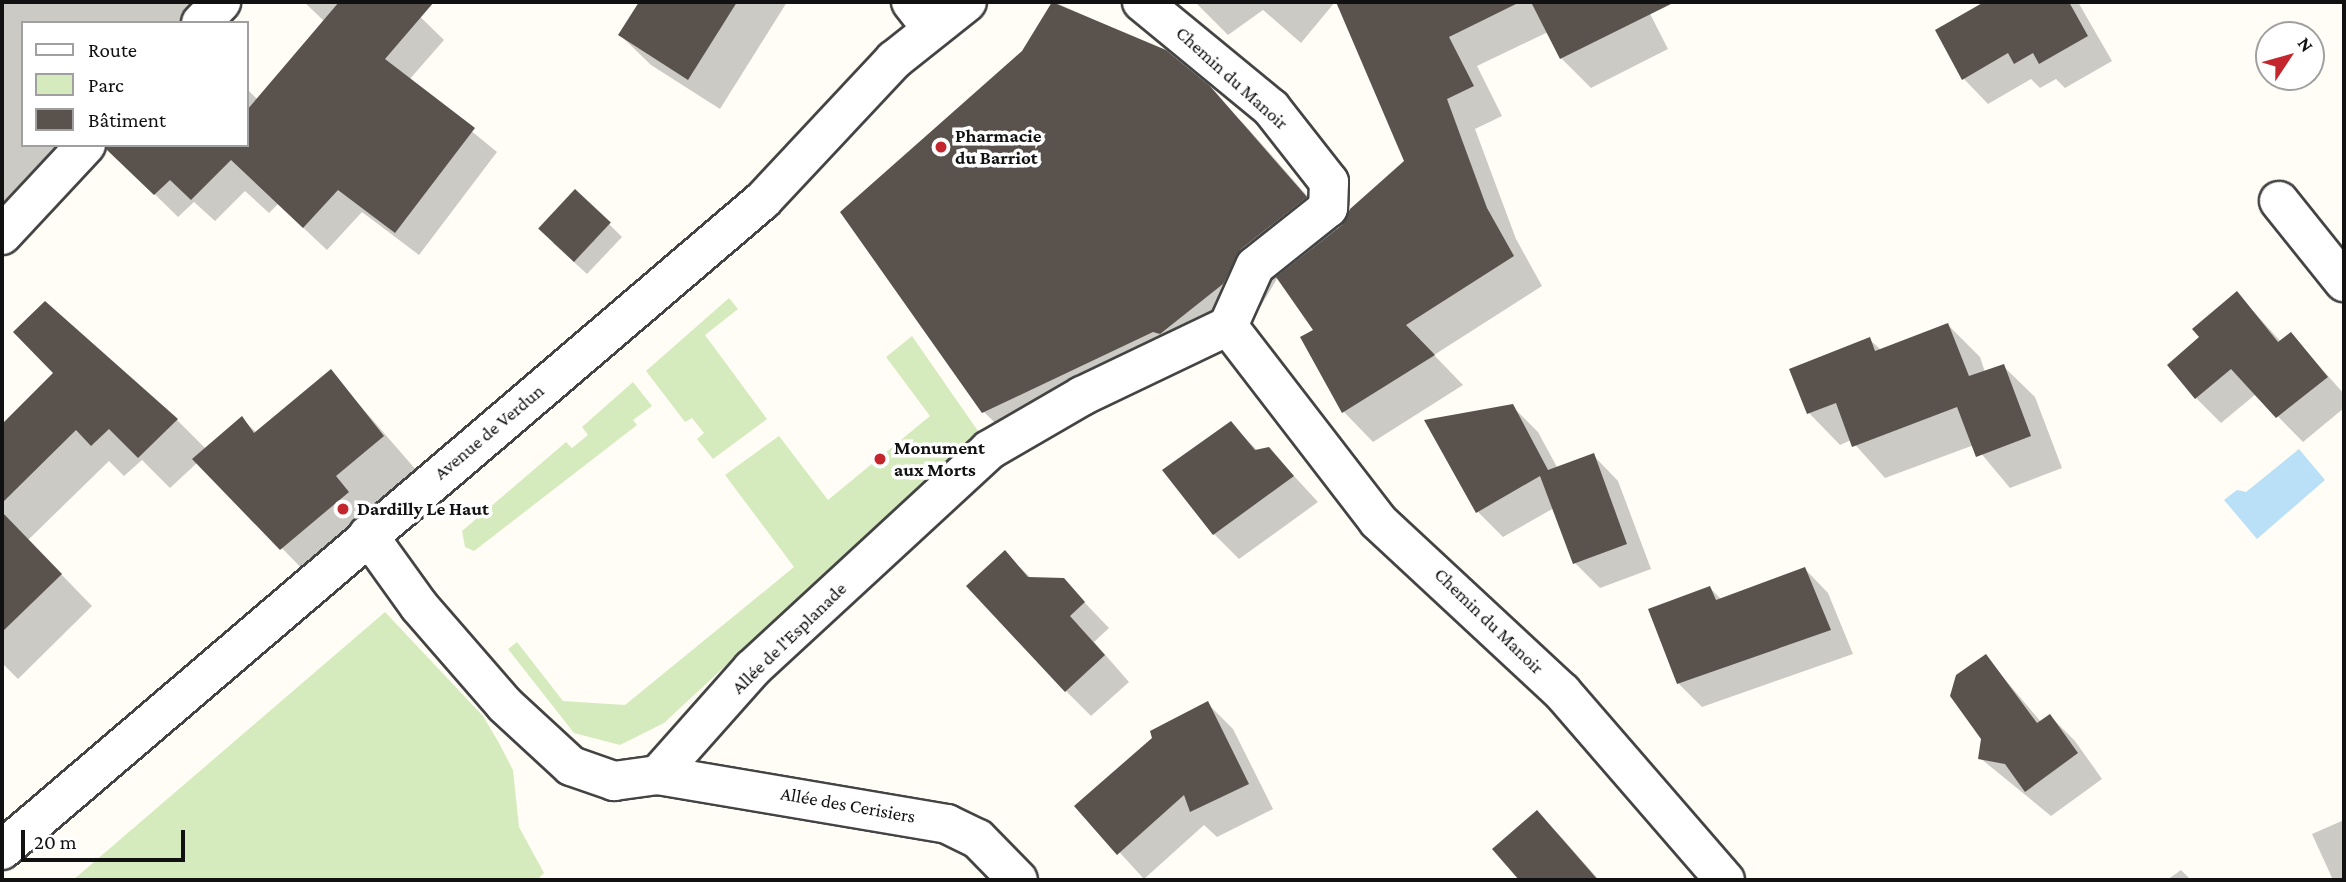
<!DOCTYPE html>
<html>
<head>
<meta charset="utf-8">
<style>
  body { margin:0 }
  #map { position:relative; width:2346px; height:882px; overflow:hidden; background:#fffdf5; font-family:"Crimson Pro",serif }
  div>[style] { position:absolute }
  .green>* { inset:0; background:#d5ebbd }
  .water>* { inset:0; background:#b9e0f7 }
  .shadow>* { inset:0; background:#0003 }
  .building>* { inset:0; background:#5a524d; transform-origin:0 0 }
  .roads { filter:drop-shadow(2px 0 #444) drop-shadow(-2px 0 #444) drop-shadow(0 2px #444) drop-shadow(0 -2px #444) }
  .minor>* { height:38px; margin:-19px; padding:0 19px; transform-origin:19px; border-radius:19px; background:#fff }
  .dots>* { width:19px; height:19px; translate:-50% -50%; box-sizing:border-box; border:4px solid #fff; border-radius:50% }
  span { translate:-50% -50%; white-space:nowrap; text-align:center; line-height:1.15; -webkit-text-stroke:7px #fff; paint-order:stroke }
  .street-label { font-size:19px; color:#111 }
  .poi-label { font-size:19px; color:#111; font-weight:700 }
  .left { translate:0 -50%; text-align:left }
  .frame { position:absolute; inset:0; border:4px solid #111; pointer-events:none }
  .legend { position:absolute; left:21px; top:21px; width:228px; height:126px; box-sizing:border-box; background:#fff; border:2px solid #a0a0a0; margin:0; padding:9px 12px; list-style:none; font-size:21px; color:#111 }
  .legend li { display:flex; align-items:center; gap:14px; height:35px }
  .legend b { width:35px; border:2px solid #a0a0a0 }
  .north { position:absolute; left:2255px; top:21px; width:70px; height:70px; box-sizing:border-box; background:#fff; border:2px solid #a0a0a0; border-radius:50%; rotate:54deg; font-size:19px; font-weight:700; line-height:28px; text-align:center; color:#111 }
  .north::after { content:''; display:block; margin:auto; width:24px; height:32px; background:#c4262e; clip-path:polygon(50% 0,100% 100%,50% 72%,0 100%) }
  .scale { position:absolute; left:21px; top:830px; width:164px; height:32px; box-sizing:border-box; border:4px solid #111; border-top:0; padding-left:9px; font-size:21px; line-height:24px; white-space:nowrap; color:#111; -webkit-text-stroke:5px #fff; paint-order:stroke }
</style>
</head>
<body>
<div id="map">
  <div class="green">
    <div style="clip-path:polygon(729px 298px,738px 309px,705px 335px,767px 419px,713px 459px,697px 439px,704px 433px,692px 418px,685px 422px,646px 371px)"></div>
    <div style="clip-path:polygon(912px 336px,978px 431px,664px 723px,620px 745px,574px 733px,508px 649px,517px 642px,563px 701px,625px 705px,794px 567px,725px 475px,779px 436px,828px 500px,930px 416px,886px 357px)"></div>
    <div style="clip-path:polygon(633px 382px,652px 406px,633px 420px,637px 425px,474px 551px,465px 547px,462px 531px,566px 442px,572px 448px,588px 435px,582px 427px)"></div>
    <div style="clip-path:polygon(385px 612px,483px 716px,499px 743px,513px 770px,519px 827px,544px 873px,537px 880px,73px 880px)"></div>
  </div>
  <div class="water">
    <div style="clip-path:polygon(2299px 449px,2325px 480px,2257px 539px,2224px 500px,2237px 490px,2246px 492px)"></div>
  </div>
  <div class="shadow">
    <div style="clip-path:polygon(2px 2px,224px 2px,204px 23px,23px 23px,23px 145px,87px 145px,2px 236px)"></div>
    <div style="clip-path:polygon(304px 2px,405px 2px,444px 40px,409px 80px,497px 152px,419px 255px,362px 212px,327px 250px,278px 204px,269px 213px,245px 191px,215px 221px,194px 202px,178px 217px,133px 173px,247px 145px,247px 89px,258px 100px,324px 21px)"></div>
    <div style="clip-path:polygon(641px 2px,787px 2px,720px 109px,651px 65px,620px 35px)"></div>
    <div style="clip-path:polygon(1054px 2px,1165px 51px,1244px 124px,1338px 231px,1407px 161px,1338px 2px,1644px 2px,1668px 49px,1591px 88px,1561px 58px,1548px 32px,1477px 66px,1502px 116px,1475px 129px,1516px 239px,1542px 286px,1434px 355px,1463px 385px,1373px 442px,1344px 412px,1302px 338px,1316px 331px,1278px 277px,1255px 316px,1193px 366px,1186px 363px,1016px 444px,983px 411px,1023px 52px)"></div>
    <div style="clip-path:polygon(1195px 2px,1335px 2px,1301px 43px,1263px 10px,1228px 35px)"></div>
    <div style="clip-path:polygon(1987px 2px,2078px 2px,2112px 61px,2065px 88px,2056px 79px,2040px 88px,2031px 79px,1988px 104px,1964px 79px,1937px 31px)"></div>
    <div style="clip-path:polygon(609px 224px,622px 237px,587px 274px,553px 243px)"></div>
    <div style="clip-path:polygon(2237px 293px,2281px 342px,2291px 334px,2344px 394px,2344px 408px,2303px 442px,2256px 394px,2221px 423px,2196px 398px,2201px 338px)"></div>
    <div style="clip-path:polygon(1948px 325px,1980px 357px,1985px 372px,2003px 366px,2035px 397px,2062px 468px,2010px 488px,1974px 445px,1885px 478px,1851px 440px,1840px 445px,1809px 413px,1869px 339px,1881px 350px)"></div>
    <div style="clip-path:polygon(331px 372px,417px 471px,369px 511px,382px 527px,315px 582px,198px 462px,170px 488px,142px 460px,124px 476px,109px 461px,28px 540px,92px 606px,18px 679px,2px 663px,2px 426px,56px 373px,177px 420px,206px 449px,242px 419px,257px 433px)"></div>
    <div style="clip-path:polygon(1512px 406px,1538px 432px,1558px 469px,1593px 455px,1618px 481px,1651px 569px,1600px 588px,1575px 563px,1554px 508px,1503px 537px,1478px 512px,1427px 421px)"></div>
    <div style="clip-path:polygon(1231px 424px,1258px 451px,1269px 449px,1318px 502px,1239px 559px,1214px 534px)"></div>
    <div style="clip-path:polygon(1005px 553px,1031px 578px,1063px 580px,1109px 628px,1094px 642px,1129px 682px,1091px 716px,1066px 691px)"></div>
    <div style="clip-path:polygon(1805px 569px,1828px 593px,1853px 654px,1702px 707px,1678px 683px,1710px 588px,1722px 600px)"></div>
    <div style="clip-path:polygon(1986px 657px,2041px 722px,2050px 716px,2075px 741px,2102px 779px,2051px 816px,1980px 758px)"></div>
    <div style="clip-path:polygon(1207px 703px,1233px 729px,1273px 809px,1217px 837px,1204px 825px,1144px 879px,1077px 806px)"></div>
    <div style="clip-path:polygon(1537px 813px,1562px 838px,1599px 880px,1521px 880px,1494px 850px)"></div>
    <div style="clip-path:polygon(2344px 820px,2344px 880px,2333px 880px,2312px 834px)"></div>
    <div style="clip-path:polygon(2181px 870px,2191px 880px,2167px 880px)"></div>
  </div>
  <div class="building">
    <div style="clip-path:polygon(339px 2px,434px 2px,385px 59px,475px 128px,395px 233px,338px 190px,303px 228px,231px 160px,191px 200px,170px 180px,154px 195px,107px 150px,107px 145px,247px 145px,247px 110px)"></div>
    <div style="clip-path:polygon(639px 2px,737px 2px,688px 80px,618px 35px)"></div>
    <div style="clip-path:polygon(1052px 2px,1166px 50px,1210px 86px,1307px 197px,1241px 249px,1223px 284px,1160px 334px,1153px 332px,982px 413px,840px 212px,1022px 51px)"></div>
    <div style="clip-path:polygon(1336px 2px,1520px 2px,1449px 37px,1474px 86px,1447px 99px,1487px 208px,1514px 256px,1406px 325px,1435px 355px,1342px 413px,1300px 337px,1313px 330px,1276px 277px,1342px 225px,1350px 209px,1404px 161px)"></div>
    <div style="clip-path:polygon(1531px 2px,1675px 2px,1560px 59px)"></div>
    <div style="clip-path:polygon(1984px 2px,2069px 2px,2088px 36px,2039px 64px,2033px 53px,2014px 64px,2008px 53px,1962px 80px,1935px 30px)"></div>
    <div style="left:575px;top:189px;width:49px;height:54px;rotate:43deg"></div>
    <div style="clip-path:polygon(2237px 291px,2278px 342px,2291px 332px,2328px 377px,2276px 418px,2231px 369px,2195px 399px,2167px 365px,2199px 337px,2192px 329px)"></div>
    <div style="clip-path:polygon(45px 301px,178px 419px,138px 458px,109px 429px,91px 446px,76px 430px,2px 503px,2px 424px,53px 373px,13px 332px)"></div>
    <div style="clip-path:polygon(1948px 323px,1969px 376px,2004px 364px,2031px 436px,1976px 457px,1957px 407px,1852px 447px,1836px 403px,1807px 414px,1789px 369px,1870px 337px,1875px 351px)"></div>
    <div style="clip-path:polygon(331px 369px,384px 436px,336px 476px,349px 492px,280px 550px,192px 459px,242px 416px,254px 433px)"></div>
    <div style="clip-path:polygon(1513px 404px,1548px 470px,1594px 453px,1627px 544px,1573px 564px,1540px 476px,1476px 513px,1424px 420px)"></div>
    <div style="clip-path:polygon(1231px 421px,1255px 450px,1269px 447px,1294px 476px,1213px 535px,1162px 470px)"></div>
    <div style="clip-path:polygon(2px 512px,62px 574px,2px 632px)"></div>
    <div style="clip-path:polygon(1005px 550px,1028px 577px,1064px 578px,1085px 602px,1070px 616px,1105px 655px,1065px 692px,966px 586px)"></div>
    <div style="clip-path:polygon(1805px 567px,1831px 630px,1677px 684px,1648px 609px,1710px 586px,1716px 600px)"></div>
    <div style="clip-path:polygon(1986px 654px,2037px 723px,2050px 714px,2078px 753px,2025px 792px,2005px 764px,1978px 759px,1981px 739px,1950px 696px,1956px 675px)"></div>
    <div style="clip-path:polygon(1208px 701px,1249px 784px,1190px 812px,1184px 795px,1117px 855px,1074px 806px,1152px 738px,1150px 731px)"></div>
    <div style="clip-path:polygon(1537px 810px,1598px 880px,1519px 880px,1492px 849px)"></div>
  </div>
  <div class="roads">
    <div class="minor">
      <div style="left:911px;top:2px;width:34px;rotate:52deg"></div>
      <div style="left:1142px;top:2px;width:167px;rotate:39.4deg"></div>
      <div style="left:1271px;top:108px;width:94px;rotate:51.9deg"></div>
      <div style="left:1329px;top:182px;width:26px;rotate:92deg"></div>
      <div style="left:1328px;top:208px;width:93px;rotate:141.5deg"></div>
      <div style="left:1255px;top:266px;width:66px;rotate:114.2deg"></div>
      <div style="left:201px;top:23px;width:29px;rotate:-46deg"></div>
      <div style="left:2279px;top:201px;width:104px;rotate:51.3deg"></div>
      <div style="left:2px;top:235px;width:123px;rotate:-47deg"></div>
      <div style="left:1228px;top:326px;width:246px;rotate:52.4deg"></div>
      <div style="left:1378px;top:521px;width:251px;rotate:42.9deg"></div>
      <div style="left:1562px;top:692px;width:249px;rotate:49.1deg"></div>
      <div style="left:368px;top:535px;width:87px;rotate:54.3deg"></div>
      <div style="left:419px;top:606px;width:131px;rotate:49deg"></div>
      <div style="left:505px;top:705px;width:90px;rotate:42.7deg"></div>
      <div style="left:571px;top:766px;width:46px;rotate:19.2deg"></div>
      <div style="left:614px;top:781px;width:44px;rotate:-7.8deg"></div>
      <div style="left:658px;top:775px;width:293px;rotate:9.6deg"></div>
      <div style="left:947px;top:824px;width:34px;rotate:26deg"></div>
      <div style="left:978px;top:839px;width:57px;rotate:45.7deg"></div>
      <div style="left:658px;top:775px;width:142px;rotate:-48.4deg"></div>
      <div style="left:752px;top:669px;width:323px;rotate:-42.7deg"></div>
      <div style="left:989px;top:450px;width:108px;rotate:-30.1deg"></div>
      <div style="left:1082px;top:396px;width:162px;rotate:-25.6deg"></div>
      <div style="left:2px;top:850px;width:1001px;rotate:-40.5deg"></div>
      <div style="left:763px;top:200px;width:192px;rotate:-46.9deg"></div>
      <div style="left:894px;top:60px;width:93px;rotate:-38.5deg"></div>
    </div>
  </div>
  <div class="dots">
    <div style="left:941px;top:147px;background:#c4262e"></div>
    <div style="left:880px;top:459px;background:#c4262e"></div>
    <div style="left:343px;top:509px;background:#c4262e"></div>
  </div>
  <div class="street-label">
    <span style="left:1232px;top:78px;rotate:42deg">Chemin du Manoir</span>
    <span style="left:489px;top:432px;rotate:-40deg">Avenue de Verdun</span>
    <span style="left:1489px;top:621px;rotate:44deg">Chemin du Manoir</span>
    <span style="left:789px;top:638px;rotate:-44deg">Allée de l'Esplanade</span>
    <span style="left:848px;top:805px;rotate:10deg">Allée des Cerisiers</span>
  </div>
  <div class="poi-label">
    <span class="left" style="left:955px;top:147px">Pharmacie<br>du Barriot</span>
    <span class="left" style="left:894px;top:459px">Monument<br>aux Morts</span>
    <span class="left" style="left:357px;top:509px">Dardilly Le Haut</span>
  </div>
  <div class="frame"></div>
  <ul class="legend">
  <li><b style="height:9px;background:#fff"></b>Route</li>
  <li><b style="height:19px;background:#d5ebbd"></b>Parc</li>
  <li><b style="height:19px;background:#5a524d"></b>Bâtiment</li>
  </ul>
  <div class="north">N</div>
  <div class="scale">20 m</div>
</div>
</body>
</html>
